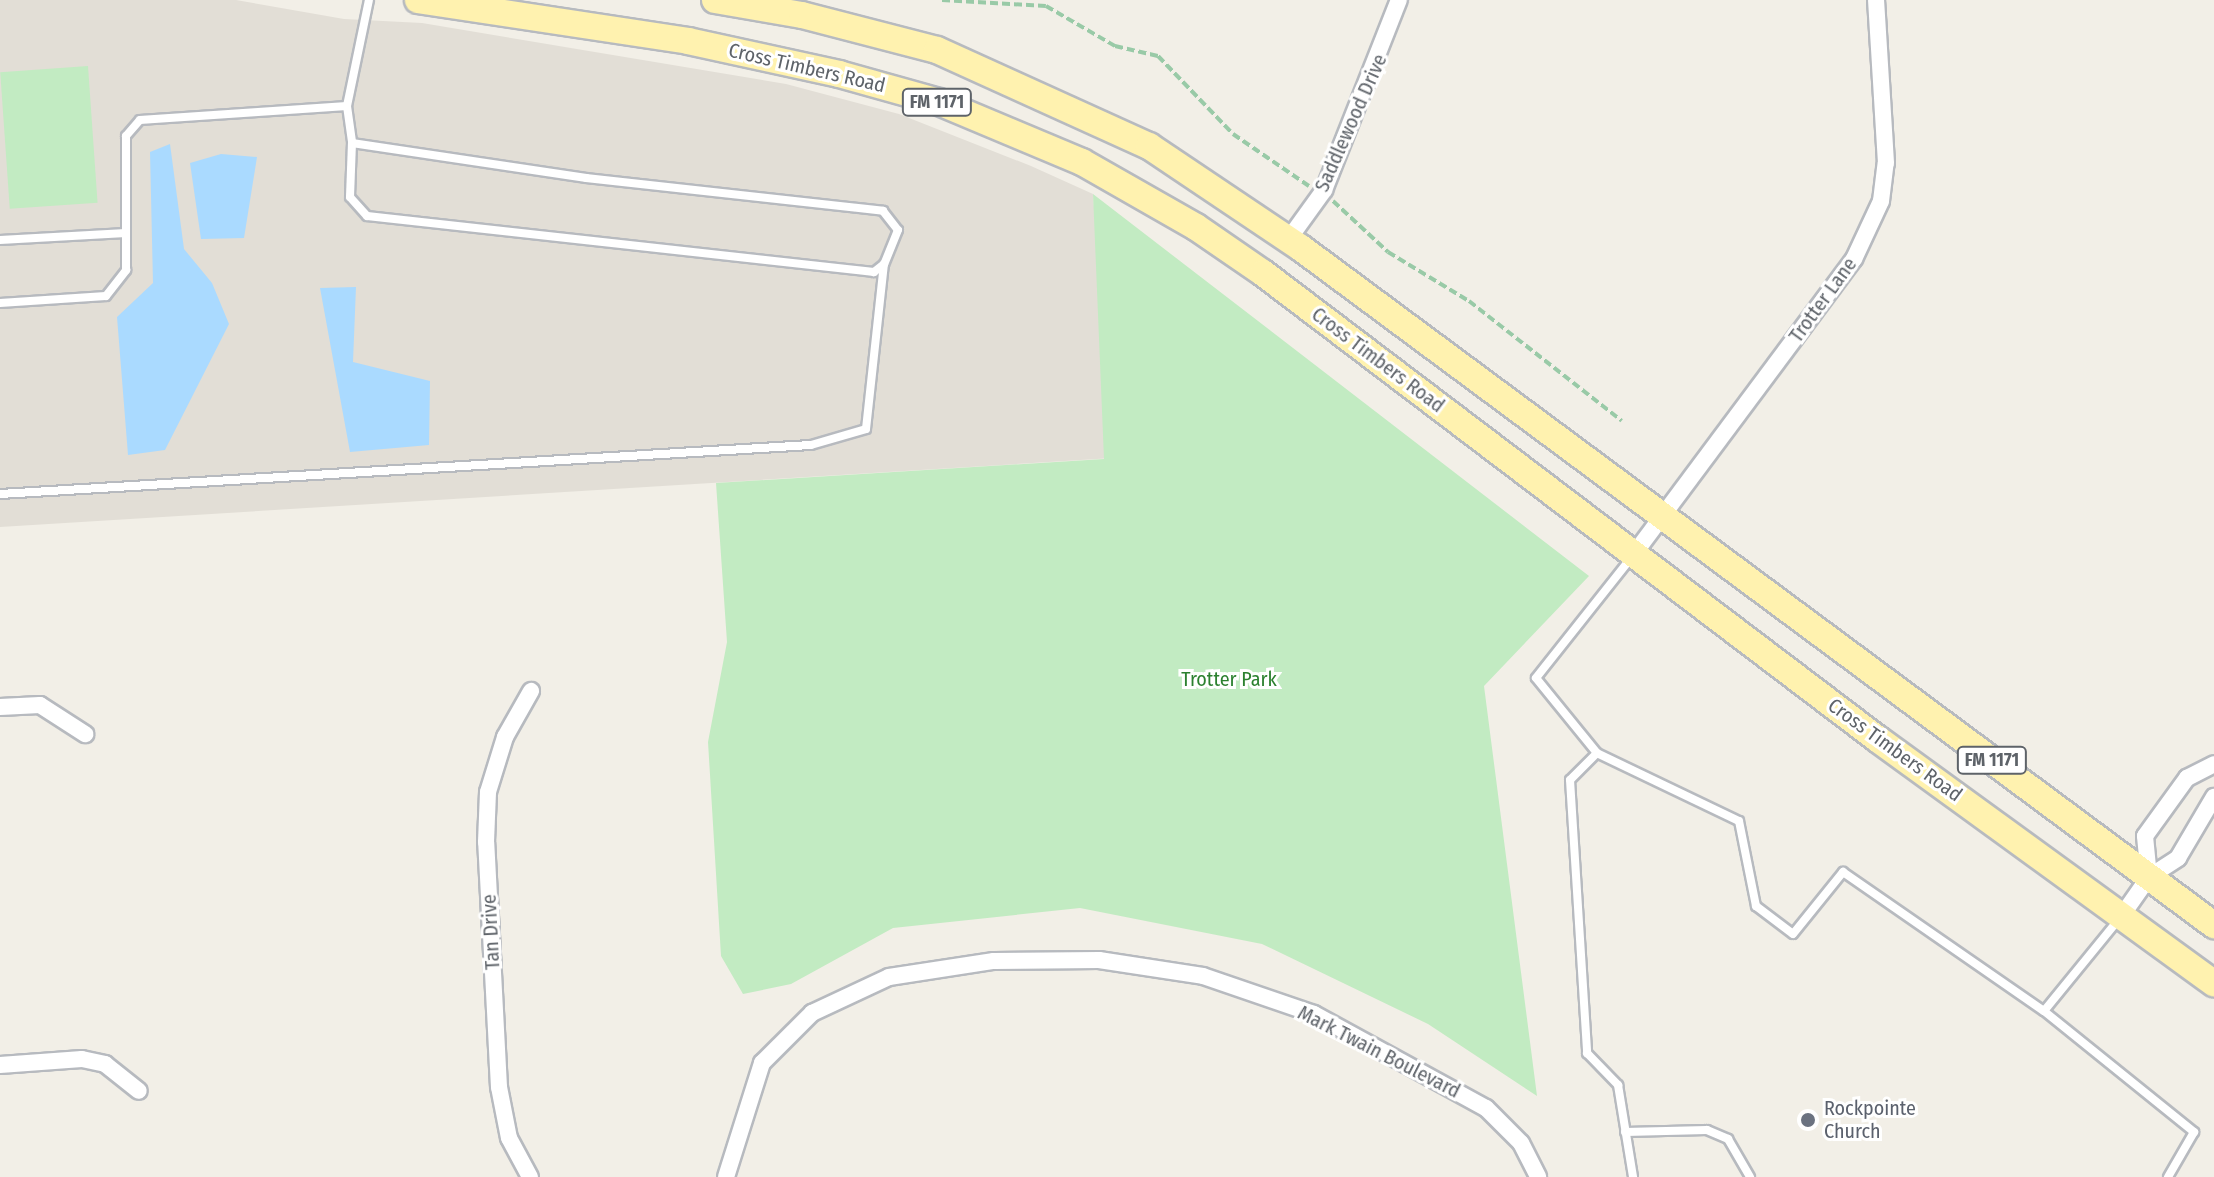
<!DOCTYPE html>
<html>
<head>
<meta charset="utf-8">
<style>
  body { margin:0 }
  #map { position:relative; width:2214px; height:1177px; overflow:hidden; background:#f2efe7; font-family:"Fira Sans Condensed",sans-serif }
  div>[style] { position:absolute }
  .education>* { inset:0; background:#e2ded6 }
  .green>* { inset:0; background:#c2ebc2; transform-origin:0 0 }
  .water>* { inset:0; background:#aadaff }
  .path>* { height:4px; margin-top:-2px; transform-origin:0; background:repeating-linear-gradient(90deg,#99caa7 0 8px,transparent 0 12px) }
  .roads { filter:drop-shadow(2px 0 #b7babf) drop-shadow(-2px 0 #b7babf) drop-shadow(0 2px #b7babf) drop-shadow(0 -2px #b7babf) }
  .service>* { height:8px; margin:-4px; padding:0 4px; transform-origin:4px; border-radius:4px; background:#fff }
  .minor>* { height:16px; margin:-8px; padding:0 8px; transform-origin:8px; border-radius:8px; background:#fff }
  .primary>* { height:26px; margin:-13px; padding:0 13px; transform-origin:13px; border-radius:13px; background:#fff2af }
  .dots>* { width:22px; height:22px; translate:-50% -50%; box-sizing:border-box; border:4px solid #fff; border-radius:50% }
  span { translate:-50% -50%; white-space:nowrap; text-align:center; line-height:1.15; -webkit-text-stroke:6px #fff; paint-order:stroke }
  .shield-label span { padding:2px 6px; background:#fff; border:2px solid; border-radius:6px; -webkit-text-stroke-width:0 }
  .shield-label { font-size:18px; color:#5e6369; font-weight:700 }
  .street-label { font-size:20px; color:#5e6369 }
  .park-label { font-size:20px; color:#2c8130 }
  .worship-label { font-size:20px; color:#5b616d }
  .left { translate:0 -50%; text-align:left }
</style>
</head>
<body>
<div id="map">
  <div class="education">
    <div style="clip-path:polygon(0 0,236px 0,344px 19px,422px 23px,786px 84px,899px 114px,1031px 166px,1093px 194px,1113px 458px,0 527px)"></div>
  </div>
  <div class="green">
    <div style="left:88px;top:66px;width:137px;height:88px;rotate:86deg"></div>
    <div style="clip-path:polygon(1093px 194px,1589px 576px,1484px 686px,1537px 1096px,1428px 1024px,1262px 944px,1080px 908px,893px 928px,791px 984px,743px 994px,721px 956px,708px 742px,727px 642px,716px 483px,1104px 459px)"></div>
  </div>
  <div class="water">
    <div style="clip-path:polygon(170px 144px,184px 249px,212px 283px,229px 324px,165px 450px,128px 455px,117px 317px,153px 283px,150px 152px)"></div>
    <div style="clip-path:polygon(221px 154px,257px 157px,244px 238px,201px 239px,190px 163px)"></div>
    <div style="clip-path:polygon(356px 287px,353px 362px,430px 381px,429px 445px,350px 452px,320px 288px)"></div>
  </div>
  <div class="path">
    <div style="left:942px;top:0;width:104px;rotate:3.3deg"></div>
    <div style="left:1046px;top:6px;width:80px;rotate:30.1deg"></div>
    <div style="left:1115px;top:46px;width:44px;rotate:13.1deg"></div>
    <div style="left:1158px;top:56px;width:108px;rotate:46.1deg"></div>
    <div style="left:1233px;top:134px;width:92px;rotate:34.4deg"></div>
    <div style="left:1333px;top:201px;width:75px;rotate:42.8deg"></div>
    <div style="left:1388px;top:252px;width:95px;rotate:31.2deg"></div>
    <div style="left:1469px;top:301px;width:194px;rotate:38.1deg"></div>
  </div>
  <div class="roads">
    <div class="service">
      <div style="left:347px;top:106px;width:37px;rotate:82deg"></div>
      <div style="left:352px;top:143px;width:237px;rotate:8.5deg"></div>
      <div style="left:586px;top:178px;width:299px;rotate:6.3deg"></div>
      <div style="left:883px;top:211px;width:24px;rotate:52deg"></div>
      <div style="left:898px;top:230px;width:37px;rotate:112deg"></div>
      <div style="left:884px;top:264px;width:13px;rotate:141deg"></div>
      <div style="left:874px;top:272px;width:510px;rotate:-173.7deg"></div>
      <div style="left:367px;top:216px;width:25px;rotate:-132deg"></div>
      <div style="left:350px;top:197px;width:54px;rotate:-87.9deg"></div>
      <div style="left:0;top:240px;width:126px;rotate:-3.2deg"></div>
      <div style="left:0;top:303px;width:106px;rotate:-3.8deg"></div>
      <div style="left:106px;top:296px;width:33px;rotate:-52deg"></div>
      <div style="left:126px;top:270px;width:134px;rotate:-90deg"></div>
      <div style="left:126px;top:136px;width:21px;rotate:-49deg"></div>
      <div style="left:140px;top:120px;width:207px;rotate:-3.9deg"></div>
      <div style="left:347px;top:106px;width:108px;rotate:-78.3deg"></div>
      <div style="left:0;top:494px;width:812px;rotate:-3.46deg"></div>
      <div style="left:811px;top:445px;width:57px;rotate:-16.2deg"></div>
      <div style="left:866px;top:429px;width:166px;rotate:-83.8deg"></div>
      <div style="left:1631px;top:558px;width:153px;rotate:128.4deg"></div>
      <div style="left:1536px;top:678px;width:97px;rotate:50.9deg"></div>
      <div style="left:1597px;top:753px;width:38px;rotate:135deg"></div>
      <div style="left:1570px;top:780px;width:274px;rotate:86.4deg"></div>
      <div style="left:1587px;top:1053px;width:45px;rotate:45.9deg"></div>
      <div style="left:1618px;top:1085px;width:93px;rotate:80.7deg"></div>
      <div style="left:1597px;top:753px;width:157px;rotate:25.6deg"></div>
      <div style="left:1739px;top:821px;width:87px;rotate:78.7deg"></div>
      <div style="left:1756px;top:906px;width:46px;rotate:37.1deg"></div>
      <div style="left:1793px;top:934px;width:80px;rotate:-51.1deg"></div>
      <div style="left:1843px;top:872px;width:244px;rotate:34.7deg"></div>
      <div style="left:2044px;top:1011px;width:119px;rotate:-50.8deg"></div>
      <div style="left:2044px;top:1011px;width:193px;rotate:38.9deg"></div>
      <div style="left:2194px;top:1132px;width:52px;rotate:120deg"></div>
      <div style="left:1625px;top:1132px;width:82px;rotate:-1.4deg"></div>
      <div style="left:1707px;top:1130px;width:23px;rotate:23deg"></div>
      <div style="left:1728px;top:1139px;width:44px;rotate:59.9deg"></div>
    </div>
    <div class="minor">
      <div style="left:1288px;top:240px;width:62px;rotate:-54.2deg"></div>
      <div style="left:1324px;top:190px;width:204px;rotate:-68.5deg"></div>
      <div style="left:1634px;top:554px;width:368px;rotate:-53.3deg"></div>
      <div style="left:1854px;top:259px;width:64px;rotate:-65deg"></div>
      <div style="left:1881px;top:201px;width:38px;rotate:-83deg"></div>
      <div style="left:1886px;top:163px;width:163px;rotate:-93.5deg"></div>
      <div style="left:0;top:707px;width:40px;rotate:-2.9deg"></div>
      <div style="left:40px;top:705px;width:54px;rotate:32.8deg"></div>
      <div style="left:2149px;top:877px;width:41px;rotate:-95.6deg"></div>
      <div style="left:2145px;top:836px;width:72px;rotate:-54.1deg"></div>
      <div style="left:2187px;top:778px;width:30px;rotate:-27deg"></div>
      <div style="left:2123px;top:914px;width:45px;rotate:-54.9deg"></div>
      <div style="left:2149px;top:877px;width:35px;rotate:-33deg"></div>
      <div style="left:2178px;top:858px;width:71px;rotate:-59.5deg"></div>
      <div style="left:0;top:1065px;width:82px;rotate:-4.2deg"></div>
      <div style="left:82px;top:1059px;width:24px;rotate:12deg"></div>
      <div style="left:105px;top:1064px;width:43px;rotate:38.5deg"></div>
      <div style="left:530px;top:1177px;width:44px;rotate:-118.3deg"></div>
      <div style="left:509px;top:1138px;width:52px;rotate:-101.1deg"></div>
      <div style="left:499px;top:1087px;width:245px;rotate:-93deg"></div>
      <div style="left:486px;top:842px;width:50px;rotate:-87.7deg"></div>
      <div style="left:488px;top:792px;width:58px;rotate:-72.8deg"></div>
      <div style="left:505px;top:737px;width:53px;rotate:-60.5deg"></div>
      <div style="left:726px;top:1177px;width:120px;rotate:-72.5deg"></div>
      <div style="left:762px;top:1063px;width:71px;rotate:-45deg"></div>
      <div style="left:812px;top:1013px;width:85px;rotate:-25.1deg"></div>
      <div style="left:889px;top:977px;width:106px;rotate:-8.7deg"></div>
      <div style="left:994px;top:961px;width:105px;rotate:-0.5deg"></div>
      <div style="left:1099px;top:960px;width:105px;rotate:8.7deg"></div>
      <div style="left:1203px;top:976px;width:117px;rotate:18.9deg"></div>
      <div style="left:1314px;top:1014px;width:196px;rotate:28.7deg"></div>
      <div style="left:1486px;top:1108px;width:49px;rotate:45deg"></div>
      <div style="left:1521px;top:1143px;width:38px;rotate:63deg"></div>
    </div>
    <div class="primary">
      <div style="left:418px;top:0;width:273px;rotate:8.6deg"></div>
      <div style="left:688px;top:41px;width:155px;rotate:12.3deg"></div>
      <div style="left:839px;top:74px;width:104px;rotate:15.6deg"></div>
      <div style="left:939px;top:102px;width:155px;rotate:22.8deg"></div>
      <div style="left:1082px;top:162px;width:131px;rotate:29.7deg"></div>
      <div style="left:1196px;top:227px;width:81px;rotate:34.5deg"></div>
      <div style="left:1263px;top:273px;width:773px;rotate:37.17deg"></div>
      <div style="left:1879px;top:740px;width:414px;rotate:36deg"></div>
      <div style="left:715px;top:0;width:88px;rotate:9.8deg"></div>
      <div style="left:802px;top:15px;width:139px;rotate:14.5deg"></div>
      <div style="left:937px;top:50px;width:233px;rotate:24.4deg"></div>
      <div style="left:1149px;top:146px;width:183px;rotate:33.9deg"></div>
      <div style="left:1301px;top:248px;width:1137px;rotate:36.56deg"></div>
    </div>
  </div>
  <div class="dots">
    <div style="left:1808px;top:1120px;background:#6b7280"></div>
  </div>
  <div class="shield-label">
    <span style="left:937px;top:102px">FM 1171</span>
    <span style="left:1992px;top:760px">FM 1171</span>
  </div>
  <div class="street-label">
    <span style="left:807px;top:68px;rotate:13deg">Cross Timbers Road</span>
    <span style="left:1351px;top:123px;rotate:-66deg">Saddlewood Drive</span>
    <span style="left:1823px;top:300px;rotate:-54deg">Trotter Lane</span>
    <span style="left:1378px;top:360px;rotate:37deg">Cross Timbers Road</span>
    <span style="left:1895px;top:750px;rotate:36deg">Cross Timbers Road</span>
    <span style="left:491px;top:932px;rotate:-93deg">Tan Drive</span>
    <span style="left:1379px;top:1052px;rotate:27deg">Mark Twain Boulevard</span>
  </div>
  <div class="park-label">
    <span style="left:1229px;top:679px">Trotter Park</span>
  </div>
  <div class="worship-label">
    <span class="left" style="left:1824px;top:1120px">Rockpointe<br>Church</span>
  </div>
</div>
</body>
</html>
